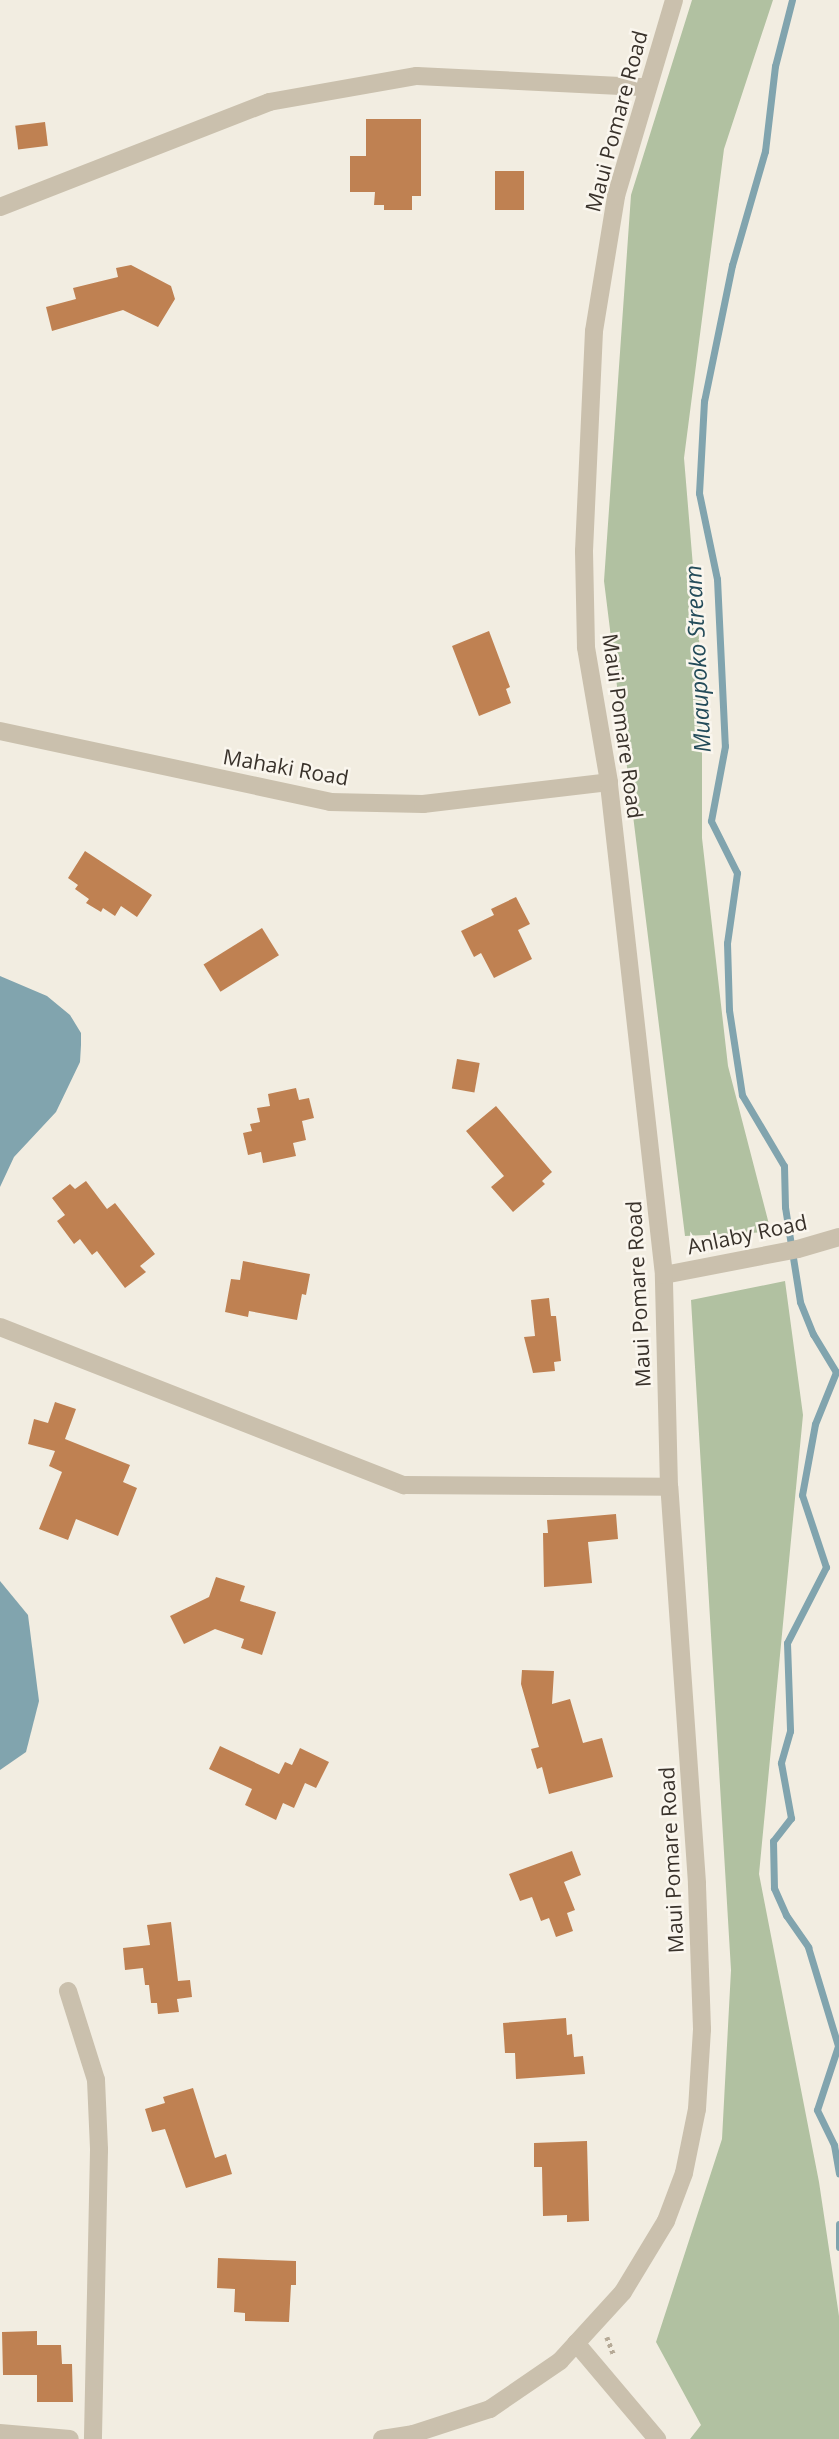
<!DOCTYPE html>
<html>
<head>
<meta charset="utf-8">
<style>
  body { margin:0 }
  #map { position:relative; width:839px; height:2439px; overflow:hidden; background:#f2ede1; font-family:"Open Sans",sans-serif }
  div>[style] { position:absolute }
  .green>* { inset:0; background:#b1c1a1 }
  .water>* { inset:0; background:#81a4ae }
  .stream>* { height:7px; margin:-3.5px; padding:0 3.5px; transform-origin:3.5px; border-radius:3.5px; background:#81a4ae }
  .building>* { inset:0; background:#bf8152; transform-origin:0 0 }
  .path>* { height:4.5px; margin-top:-2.25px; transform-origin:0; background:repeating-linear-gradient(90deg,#b6aa97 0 3.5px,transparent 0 7px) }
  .minor>* { height:18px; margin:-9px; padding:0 9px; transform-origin:9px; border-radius:9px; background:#cac0ad }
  span { translate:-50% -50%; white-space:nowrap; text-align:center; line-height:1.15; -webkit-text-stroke:5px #faf6ee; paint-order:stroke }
  .street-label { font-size:21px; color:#39322b }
  .water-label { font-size:23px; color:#234b59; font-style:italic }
</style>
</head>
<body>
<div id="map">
  <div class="green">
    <div style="clip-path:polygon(692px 0,773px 0,724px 149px,684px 458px,702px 675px,702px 838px,728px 1066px,771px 1232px,685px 1236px,604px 581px,631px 195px)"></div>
    <div style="clip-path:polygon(785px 1281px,803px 1415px,759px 1874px,819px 2182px,839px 2316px,839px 2439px,690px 2439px,701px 2425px,656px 2342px,722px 2139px,731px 1970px,691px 1300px)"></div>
  </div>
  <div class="water">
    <div style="clip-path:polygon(0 976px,47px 996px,70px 1015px,81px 1033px,81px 1045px,80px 1062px,56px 1112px,14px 1157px,0 1187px)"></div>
    <div style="clip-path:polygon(0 1581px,28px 1615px,39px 1701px,26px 1752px,0 1770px)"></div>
  </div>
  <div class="stream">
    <div style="left:792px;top:0;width:68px;rotate:104.4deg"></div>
    <div style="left:775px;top:66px;width:86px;rotate:96.7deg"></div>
    <div style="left:765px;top:151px;width:119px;rotate:106.1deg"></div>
    <div style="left:732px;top:265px;width:139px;rotate:101.6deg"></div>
    <div style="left:704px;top:401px;width:92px;rotate:93.1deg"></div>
    <div style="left:699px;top:493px;width:88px;rotate:78.2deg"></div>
    <div style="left:717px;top:579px;width:167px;rotate:87.3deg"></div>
    <div style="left:725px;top:746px;width:76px;rotate:100.6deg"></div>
    <div style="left:711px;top:821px;width:58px;rotate:63.4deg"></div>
    <div style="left:737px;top:873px;width:71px;rotate:98.1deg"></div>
    <div style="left:727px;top:943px;width:67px;rotate:88.3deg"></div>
    <div style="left:729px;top:1010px;width:86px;rotate:81.3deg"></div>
    <div style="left:742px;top:1095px;width:82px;rotate:59.4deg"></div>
    <div style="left:784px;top:1166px;width:41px;rotate:88.6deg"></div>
    <div style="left:785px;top:1207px;width:96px;rotate:81deg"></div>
    <div style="left:800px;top:1302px;width:35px;rotate:68deg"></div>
    <div style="left:813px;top:1334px;width:44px;rotate:58.8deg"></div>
    <div style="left:836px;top:1372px;width:56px;rotate:112deg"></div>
    <div style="left:815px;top:1424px;width:72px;rotate:100.4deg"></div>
    <div style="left:802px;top:1495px;width:76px;rotate:71.6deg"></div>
    <div style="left:826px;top:1567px;width:85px;rotate:117.2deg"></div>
    <div style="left:787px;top:1643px;width:88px;rotate:88deg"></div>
    <div style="left:790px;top:1731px;width:33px;rotate:106deg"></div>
    <div style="left:781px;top:1763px;width:56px;rotate:79.7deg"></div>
    <div style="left:791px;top:1818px;width:29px;rotate:128deg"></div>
    <div style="left:773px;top:1841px;width:47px;rotate:88.8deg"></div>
    <div style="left:774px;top:1888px;width:30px;rotate:66deg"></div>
    <div style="left:786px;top:1915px;width:39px;rotate:55deg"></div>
    <div style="left:808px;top:1947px;width:103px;rotate:73.1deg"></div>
    <div style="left:838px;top:2046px;width:67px;rotate:108.2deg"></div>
    <div style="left:817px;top:2110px;width:39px;rotate:64deg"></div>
    <div style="left:834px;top:2145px;width:29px;rotate:80deg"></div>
    <div style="left:839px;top:2224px;width:23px;rotate:90deg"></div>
  </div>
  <div class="building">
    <div style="clip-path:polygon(366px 119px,421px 119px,421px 196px,412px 196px,412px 210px,384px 210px,384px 205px,374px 205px,375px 192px,350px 192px,350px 156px,366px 156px)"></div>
    <div style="left:45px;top:122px;width:24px;height:30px;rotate:83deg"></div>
    <div style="left:495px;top:171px;width:29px;height:39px"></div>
    <div style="clip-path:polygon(131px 265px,171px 286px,175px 299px,158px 327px,123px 310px,52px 331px,46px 307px,76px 299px,73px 288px,118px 277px,116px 268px)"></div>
    <div style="clip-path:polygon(489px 631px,510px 687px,506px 689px,511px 703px,479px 716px,452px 646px)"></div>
    <div style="clip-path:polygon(85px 851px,152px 895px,137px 917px,121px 906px,115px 916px,103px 908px,101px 912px,86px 903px,89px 899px,75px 889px,78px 885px,68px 878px)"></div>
    <div style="clip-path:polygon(516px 897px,530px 924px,518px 930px,532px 959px,494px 978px,481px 953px,474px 957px,461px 931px,494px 915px,491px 909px)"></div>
    <div style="left:262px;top:928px;width:32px;height:69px;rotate:58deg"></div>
    <div style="left:457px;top:1059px;width:23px;height:30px;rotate:10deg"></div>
    <div style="clip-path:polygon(296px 1088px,299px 1100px,309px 1098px,314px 1118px,302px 1121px,306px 1140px,293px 1143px,296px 1156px,263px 1163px,261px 1152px,248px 1155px,243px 1133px,252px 1131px,250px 1124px,260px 1122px,257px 1108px,270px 1106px,268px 1094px)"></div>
    <div style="clip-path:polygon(496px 1106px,552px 1172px,542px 1181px,545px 1184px,513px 1212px,491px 1187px,504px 1176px,466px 1131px)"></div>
    <div style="clip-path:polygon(86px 1181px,107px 1209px,115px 1203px,155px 1254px,140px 1266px,146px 1272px,125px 1288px,97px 1251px,92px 1255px,80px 1239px,74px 1244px,57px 1221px,65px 1215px,52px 1198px,70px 1184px,75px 1189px)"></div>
    <div style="clip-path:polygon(243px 1261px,310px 1274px,306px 1295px,302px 1294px,297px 1320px,249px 1311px,248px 1317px,225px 1312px,231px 1279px,240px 1280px)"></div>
    <div style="clip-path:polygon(549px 1298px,551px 1316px,556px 1316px,561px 1361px,554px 1362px,555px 1371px,533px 1373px,524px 1337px,535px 1336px,531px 1300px)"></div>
    <div style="clip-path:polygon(55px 1402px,76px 1409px,65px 1439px,130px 1465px,123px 1482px,137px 1488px,118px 1536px,76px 1519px,68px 1540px,39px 1529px,62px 1472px,49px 1466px,55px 1451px,28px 1444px,34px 1419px,48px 1423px)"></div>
    <div style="clip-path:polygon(616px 1514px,618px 1539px,588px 1542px,592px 1583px,544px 1587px,543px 1533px,548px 1533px,547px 1520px)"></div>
    <div style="clip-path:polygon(216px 1577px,245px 1586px,240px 1601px,276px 1612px,262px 1655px,241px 1648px,244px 1639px,215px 1629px,184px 1644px,170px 1616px,209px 1597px)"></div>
    <div style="clip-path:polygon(522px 1670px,554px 1671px,552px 1704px,570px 1699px,583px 1743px,602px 1738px,613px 1777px,549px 1794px,542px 1767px,537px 1769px,531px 1749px,539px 1747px,521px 1684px)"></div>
    <div style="clip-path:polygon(220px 1746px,279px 1774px,285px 1762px,292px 1765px,300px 1748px,329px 1762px,316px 1788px,305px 1783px,294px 1808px,283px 1803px,276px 1820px,245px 1805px,252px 1789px,209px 1769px)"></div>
    <div style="clip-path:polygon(572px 1851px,581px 1875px,564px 1882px,575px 1910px,567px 1913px,573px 1931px,556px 1937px,549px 1918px,541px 1921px,532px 1897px,520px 1901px,509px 1874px)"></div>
    <div style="clip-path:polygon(171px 1922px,178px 1981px,190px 1980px,192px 1997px,177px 1999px,179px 2012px,158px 2014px,157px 2003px,151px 2003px,149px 1985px,145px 1985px,143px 1968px,125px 1970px,123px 1948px,150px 1945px,147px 1925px)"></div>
    <div style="clip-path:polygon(566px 2018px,567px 2035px,572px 2034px,574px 2057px,583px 2056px,585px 2074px,516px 2079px,515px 2053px,505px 2053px,503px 2023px)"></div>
    <div style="clip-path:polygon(193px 2088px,215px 2158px,226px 2154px,232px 2174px,186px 2188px,165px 2129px,152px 2132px,145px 2109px,165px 2103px,163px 2097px)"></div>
    <div style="clip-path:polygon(587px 2141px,589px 2221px,567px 2222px,567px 2215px,543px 2216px,542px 2167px,534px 2167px,534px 2143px)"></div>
    <div style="clip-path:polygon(218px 2258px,296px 2261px,296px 2285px,291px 2285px,289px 2322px,245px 2321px,245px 2313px,234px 2312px,235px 2289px,217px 2288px)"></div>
    <div style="clip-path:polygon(37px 2331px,37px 2345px,61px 2345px,62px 2364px,72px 2364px,73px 2402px,37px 2402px,37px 2375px,3px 2375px,2px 2332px)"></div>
  </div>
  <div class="path">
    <div style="left:607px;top:2337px;width:19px;rotate:69deg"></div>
  </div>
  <div class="minor">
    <div style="left:0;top:207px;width:289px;rotate:-21.3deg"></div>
    <div style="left:269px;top:102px;width:150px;rotate:-10deg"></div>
    <div style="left:417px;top:76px;width:229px;rotate:2.8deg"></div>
    <div style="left:0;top:731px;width:338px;rotate:12.1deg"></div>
    <div style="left:330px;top:802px;width:93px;rotate:1.2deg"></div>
    <div style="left:423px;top:804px;width:187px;rotate:-6.7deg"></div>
    <div style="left:664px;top:1275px;width:136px;rotate:-11deg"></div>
    <div style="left:798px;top:1249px;width:43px;rotate:-16.3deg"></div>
    <div style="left:0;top:1327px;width:434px;rotate:21.4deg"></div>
    <div style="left:404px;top:1485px;width:265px;rotate:0.4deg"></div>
    <div style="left:68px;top:1991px;width:93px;rotate:72.5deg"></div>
    <div style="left:96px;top:2080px;width:70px;rotate:87.5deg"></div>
    <div style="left:99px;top:2150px;width:289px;rotate:91.2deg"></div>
    <div style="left:576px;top:2343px;width:126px;rotate:49.8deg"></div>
    <div style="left:0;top:2433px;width:70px;rotate:4.9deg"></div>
    <div style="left:382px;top:2439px;width:31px;rotate:-9deg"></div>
    <div style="left:413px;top:2434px;width:81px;rotate:-18deg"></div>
    <div style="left:490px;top:2409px;width:85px;rotate:-34.4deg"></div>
    <div style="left:560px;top:2361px;width:93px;rotate:-47.6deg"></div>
    <div style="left:623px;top:2292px;width:83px;rotate:-58.8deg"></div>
    <div style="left:666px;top:2221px;width:51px;rotate:-69.4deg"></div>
    <div style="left:684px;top:2173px;width:65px;rotate:-78.5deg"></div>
    <div style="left:697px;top:2109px;width:80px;rotate:-86.4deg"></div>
    <div style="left:702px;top:2029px;width:146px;rotate:-92deg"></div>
    <div style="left:697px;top:1883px;width:397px;rotate:-94deg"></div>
    <div style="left:669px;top:1487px;width:212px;rotate:-91.4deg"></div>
    <div style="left:664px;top:1275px;width:496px;rotate:-96.4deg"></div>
    <div style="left:609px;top:782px;width:137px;rotate:-99.7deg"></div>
    <div style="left:586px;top:647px;width:96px;rotate:-91.2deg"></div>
    <div style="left:584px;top:551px;width:220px;rotate:-87.4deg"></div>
    <div style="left:594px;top:331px;width:137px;rotate:-80.7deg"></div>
    <div style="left:616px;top:196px;width:204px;rotate:-73.5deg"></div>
  </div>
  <div class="street-label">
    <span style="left:616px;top:121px;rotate:-75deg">Maui Pomare Road</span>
    <span style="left:623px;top:726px;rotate:82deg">Maui Pomare Road</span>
    <span style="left:286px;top:767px;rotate:10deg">Mahaki Road</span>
    <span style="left:747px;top:1234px;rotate:-12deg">Anlaby Road</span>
    <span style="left:638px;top:1294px;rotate:-93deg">Maui Pomare Road</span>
    <span style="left:671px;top:1860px;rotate:-93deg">Maui Pomare Road</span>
  </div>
  <div class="water-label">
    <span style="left:697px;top:659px;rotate:-93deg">Muaupoko Stream</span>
  </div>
</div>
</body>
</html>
